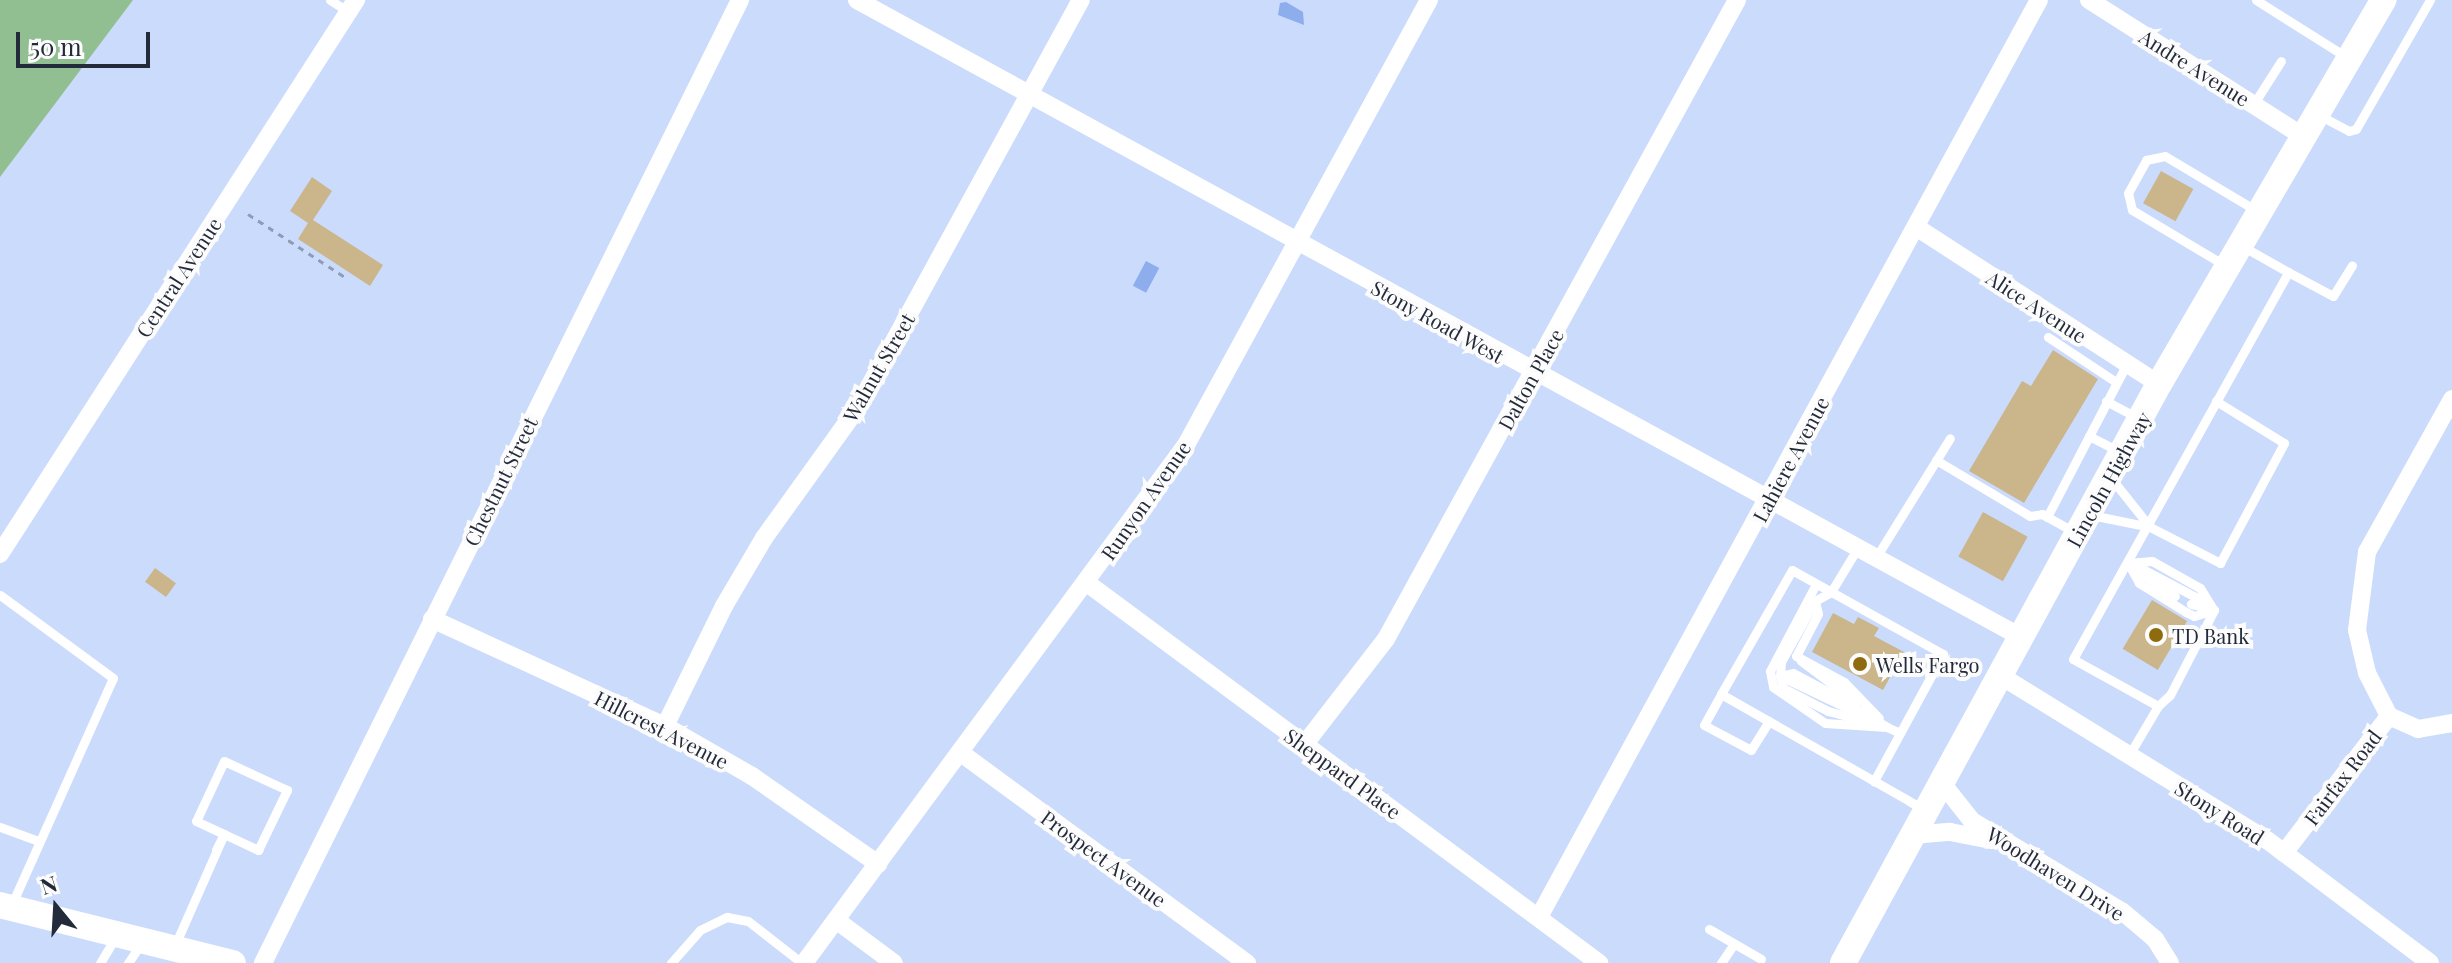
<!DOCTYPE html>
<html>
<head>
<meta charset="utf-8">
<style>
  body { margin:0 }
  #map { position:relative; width:2452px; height:963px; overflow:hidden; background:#cbdbfc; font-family:"Playfair Display",serif }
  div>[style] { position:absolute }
  .green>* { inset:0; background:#92bf91 }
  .water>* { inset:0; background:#8eaded; transform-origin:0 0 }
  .building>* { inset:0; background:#cbb68c; transform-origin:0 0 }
  .path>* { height:3px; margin-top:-1.5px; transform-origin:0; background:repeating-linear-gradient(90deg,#909cb7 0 6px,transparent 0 12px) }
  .lane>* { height:9px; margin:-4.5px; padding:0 4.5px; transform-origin:4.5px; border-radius:4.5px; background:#fff }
  .street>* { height:18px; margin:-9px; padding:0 9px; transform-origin:9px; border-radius:9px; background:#fff }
  .secondary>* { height:26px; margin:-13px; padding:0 13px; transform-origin:13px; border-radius:13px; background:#fff }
  .dots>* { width:22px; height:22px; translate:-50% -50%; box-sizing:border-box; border:4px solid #fcfcfc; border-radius:50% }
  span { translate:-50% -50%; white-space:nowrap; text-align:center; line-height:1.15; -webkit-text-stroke:8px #fcfcfc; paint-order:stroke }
  .street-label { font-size:20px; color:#232a3a }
  .poi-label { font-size:20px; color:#232a3a }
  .left { translate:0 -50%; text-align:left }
  .north { position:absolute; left:16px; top:867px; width:80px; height:80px; -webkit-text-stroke:6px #fcfcfc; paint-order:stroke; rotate:342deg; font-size:22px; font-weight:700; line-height:32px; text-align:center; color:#232a3a }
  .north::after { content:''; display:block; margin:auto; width:28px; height:36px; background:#232a3a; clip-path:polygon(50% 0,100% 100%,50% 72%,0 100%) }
  .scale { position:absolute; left:16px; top:32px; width:134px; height:36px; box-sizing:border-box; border:4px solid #232a3a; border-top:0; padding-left:10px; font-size:24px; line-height:28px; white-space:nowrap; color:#232a3a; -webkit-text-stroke:6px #fcfcfc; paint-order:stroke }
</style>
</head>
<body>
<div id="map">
  <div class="green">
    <div style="clip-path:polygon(0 0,133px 0,0 177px)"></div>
  </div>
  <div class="water">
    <div style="clip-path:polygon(1286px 2px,1303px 12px,1304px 25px,1278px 15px,1280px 3px)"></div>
    <div style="left:1146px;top:261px;width:15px;height:28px;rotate:28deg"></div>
  </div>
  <div class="building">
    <div style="left:2161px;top:171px;width:37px;height:37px;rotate:29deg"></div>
    <div style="clip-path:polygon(312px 177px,332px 191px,313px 220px,383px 265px,370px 286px,298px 239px,308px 223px,290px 211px)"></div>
    <div style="clip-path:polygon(2053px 350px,2098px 379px,2024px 503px,1969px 471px,2022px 381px,2031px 386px)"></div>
    <div style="left:1983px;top:512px;width:51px;height:51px;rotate:29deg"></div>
    <div style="left:155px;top:568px;width:26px;height:17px;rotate:36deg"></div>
    <div style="left:2152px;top:600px;width:41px;height:57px;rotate:31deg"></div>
    <div style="clip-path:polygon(1833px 613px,1854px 624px,1858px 617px,1879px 628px,1874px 636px,1904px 652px,1883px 690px,1812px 652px)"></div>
  </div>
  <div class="path">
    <div style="left:248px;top:214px;width:116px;rotate:33deg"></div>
  </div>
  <div class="lane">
    <div style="left:330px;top:0;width:22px;rotate:32deg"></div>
    <div style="left:2256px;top:0;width:109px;rotate:32.2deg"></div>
    <div style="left:2253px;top:105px;width:52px;rotate:-57.5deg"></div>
    <div style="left:2317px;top:114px;width:36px;rotate:28deg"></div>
    <div style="left:2349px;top:131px;width:7px;rotate:-16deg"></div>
    <div style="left:2356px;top:129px;width:149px;rotate:-60.2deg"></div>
    <div style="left:2226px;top:266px;width:109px;rotate:-149.2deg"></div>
    <div style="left:2132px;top:210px;width:17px;rotate:-103deg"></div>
    <div style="left:2128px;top:193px;width:38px;rotate:-61deg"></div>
    <div style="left:2146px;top:160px;width:19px;rotate:-12deg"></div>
    <div style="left:2165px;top:156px;width:107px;rotate:30.9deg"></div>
    <div style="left:2288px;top:272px;width:51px;rotate:28.1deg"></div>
    <div style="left:2333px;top:296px;width:36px;rotate:-58deg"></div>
    <div style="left:2048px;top:337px;width:82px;rotate:33.5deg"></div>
    <div style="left:2106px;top:401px;width:36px;rotate:28deg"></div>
    <div style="left:2089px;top:436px;width:33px;rotate:27deg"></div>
    <div style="left:1936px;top:460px;width:109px;rotate:30.8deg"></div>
    <div style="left:2030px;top:516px;width:12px;rotate:-9deg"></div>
    <div style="left:2042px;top:514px;width:39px;rotate:29deg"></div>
    <div style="left:2091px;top:515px;width:60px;rotate:11.5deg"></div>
    <div style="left:2150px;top:527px;width:63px;rotate:-128.5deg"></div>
    <div style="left:2047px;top:517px;width:174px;rotate:-62.5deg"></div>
    <div style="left:2150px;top:527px;width:79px;rotate:27.2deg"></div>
    <div style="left:2220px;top:563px;width:136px;rotate:-61.9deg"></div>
    <div style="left:2284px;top:443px;width:80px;rotate:-148.3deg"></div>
    <div style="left:1857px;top:549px;width:50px;rotate:121.2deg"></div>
    <div style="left:1831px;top:592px;width:18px;rotate:151deg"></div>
    <div style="left:1815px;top:601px;width:70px;rotate:119.1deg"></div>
    <div style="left:1781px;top:662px;width:14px;rotate:94deg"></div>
    <div style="left:1780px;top:676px;width:119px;rotate:25.5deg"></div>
    <div style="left:1875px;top:559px;width:142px;rotate:-58.2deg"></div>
    <div style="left:2128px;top:563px;width:23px;rotate:61deg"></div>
    <div style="left:2139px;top:583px;width:55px;rotate:31.7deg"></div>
    <div style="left:2186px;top:612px;width:9px;rotate:27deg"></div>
    <div style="left:2194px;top:616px;width:18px;rotate:-16deg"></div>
    <div style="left:2128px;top:563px;width:24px;rotate:-5deg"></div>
    <div style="left:2152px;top:561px;width:55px;rotate:29.4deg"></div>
    <div style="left:2200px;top:588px;width:26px;rotate:58deg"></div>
    <div style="left:2135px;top:565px;width:77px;rotate:27.9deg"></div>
    <div style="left:2134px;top:569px;width:49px;rotate:33.4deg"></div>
    <div style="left:1816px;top:584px;width:98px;rotate:117.9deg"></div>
    <div style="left:1770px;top:671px;width:16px;rotate:79deg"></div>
    <div style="left:1773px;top:687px;width:63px;rotate:34.7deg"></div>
    <div style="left:1825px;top:723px;width:62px;rotate:3.7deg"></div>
    <div style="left:1887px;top:727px;width:14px;rotate:25deg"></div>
    <div style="left:0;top:595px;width:140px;rotate:36.3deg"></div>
    <div style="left:113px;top:678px;width:248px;rotate:114.1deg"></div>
    <div style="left:1815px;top:601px;width:13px;rotate:77deg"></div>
    <div style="left:1818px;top:614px;width:47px;rotate:117.6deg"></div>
    <div style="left:1796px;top:656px;width:55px;rotate:28.4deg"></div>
    <div style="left:1844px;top:682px;width:50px;rotate:45.8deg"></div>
    <div style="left:1801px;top:661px;width:69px;rotate:36.7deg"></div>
    <div style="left:1793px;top:673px;width:49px;rotate:28.1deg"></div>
    <div style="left:1836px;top:696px;width:60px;rotate:31.3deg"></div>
    <div style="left:1887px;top:727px;width:61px;rotate:-164.8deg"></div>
    <div style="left:1828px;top:711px;width:51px;rotate:-152.9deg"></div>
    <div style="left:1783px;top:688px;width:12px;rotate:-104deg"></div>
    <div style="left:1780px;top:676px;width:13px;rotate:-13deg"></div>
    <div style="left:1721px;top:694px;width:143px;rotate:-60.2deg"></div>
    <div style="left:1792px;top:570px;width:173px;rotate:29.1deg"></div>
    <div style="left:1943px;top:654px;width:145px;rotate:118.5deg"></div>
    <div style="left:2158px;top:706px;width:16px;rotate:-43deg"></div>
    <div style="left:2170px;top:695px;width:96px;rotate:-62.6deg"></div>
    <div style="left:2214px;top:610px;width:24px;rotate:-165deg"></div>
    <div style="left:1769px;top:721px;width:34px;rotate:122deg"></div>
    <div style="left:1751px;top:750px;width:53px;rotate:-152deg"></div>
    <div style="left:1704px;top:725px;width:35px;rotate:-61deg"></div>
    <div style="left:1721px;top:694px;width:216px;rotate:29.6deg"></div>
    <div style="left:1909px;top:801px;width:16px;rotate:30deg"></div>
    <div style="left:2129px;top:755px;width:57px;rotate:-59.4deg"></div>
    <div style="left:2158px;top:706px;width:97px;rotate:-151.1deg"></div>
    <div style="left:2073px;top:659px;width:443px;rotate:-60.9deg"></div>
    <div style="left:2288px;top:272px;width:53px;rotate:-150.5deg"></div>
    <div style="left:0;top:827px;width:38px;rotate:20deg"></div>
    <div style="left:1709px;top:929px;width:60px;rotate:30deg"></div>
    <div style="left:175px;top:945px;width:121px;rotate:-66.2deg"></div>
    <div style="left:224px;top:834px;width:38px;rotate:25deg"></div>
    <div style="left:258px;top:850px;width:67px;rotate:-64.2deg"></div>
    <div style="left:287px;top:790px;width:69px;rotate:-155.3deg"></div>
    <div style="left:224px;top:761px;width:66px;rotate:115deg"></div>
    <div style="left:196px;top:821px;width:31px;rotate:25deg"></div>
    <div style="left:224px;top:834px;width:18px;rotate:117deg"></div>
    <div style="left:100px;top:963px;width:29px;rotate:-59deg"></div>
    <div style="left:128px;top:963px;width:23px;rotate:-56deg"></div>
    <div style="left:671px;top:963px;width:44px;rotate:-48.7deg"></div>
    <div style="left:700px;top:930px;width:30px;rotate:-26deg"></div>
    <div style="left:727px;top:917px;width:21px;rotate:11deg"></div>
    <div style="left:748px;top:921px;width:68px;rotate:37.9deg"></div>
    <div style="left:1721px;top:963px;width:23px;rotate:-56deg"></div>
  </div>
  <div class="street">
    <div style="left:857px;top:0;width:1327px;rotate:28.69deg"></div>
    <div style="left:2089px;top:0;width:251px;rotate:32.5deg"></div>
    <div style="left:1916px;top:227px;width:289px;rotate:32.9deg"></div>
    <div style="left:0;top:554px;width:659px;rotate:-57.28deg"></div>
    <div style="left:1087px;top:583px;width:638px;rotate:36.58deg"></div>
    <div style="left:432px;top:619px;width:256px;rotate:24.7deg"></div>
    <div style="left:665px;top:726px;width:100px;rotate:29.9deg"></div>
    <div style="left:752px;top:776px;width:154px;rotate:34.9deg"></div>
    <div style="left:2001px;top:676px;width:312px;rotate:31.7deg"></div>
    <div style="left:2267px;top:840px;width:204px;rotate:37deg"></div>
    <div style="left:2389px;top:716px;width:48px;rotate:-117.1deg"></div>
    <div style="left:2367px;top:673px;width:44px;rotate:-103.1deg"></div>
    <div style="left:2357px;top:630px;width:79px;rotate:-82.7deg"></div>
    <div style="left:2367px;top:552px;width:175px;rotate:-60.9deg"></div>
    <div style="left:2389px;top:716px;width:32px;rotate:24deg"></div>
    <div style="left:2418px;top:729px;width:35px;rotate:-10deg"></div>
    <div style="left:665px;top:726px;width:134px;rotate:-63.8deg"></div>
    <div style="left:724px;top:606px;width:79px;rotate:-59.5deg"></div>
    <div style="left:764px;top:538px;width:161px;rotate:-54.3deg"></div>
    <div style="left:858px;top:407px;width:464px;rotate:-61.3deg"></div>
    <div style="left:1304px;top:745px;width:134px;rotate:-52.3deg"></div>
    <div style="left:1386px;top:639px;width:729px;rotate:-61.22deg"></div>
    <div style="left:961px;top:753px;width:355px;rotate:36.3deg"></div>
    <div style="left:1942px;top:783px;width:48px;rotate:51.7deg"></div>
    <div style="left:1972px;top:821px;width:176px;rotate:31.1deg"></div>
    <div style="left:2123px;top:912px;width:42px;rotate:40.2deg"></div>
    <div style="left:2155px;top:939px;width:28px;rotate:58deg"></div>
    <div style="left:1912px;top:835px;width:38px;rotate:-5deg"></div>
    <div style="left:1950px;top:832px;width:43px;rotate:10.8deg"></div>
    <div style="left:2284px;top:853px;width:173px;rotate:-52.5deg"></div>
    <div style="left:1539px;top:917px;width:1044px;rotate:-61.4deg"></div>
    <div style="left:836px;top:920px;width:72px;rotate:36.6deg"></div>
    <div style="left:263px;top:963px;width:1075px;rotate:-63.65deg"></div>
    <div style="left:804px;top:963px;width:644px;rotate:-53.59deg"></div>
    <div style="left:1186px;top:445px;width:507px;rotate:-61.36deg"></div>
  </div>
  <div class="secondary">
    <div style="left:0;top:905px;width:240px;rotate:14deg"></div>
    <div style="left:1843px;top:963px;width:660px;rotate:-61.38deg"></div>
    <div style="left:2159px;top:384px;width:445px;rotate:-59.7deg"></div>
  </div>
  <div class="dots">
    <div style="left:2156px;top:635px;background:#8f6b0f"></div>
    <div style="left:1860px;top:664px;background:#8f6b0f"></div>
  </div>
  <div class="street-label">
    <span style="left:2195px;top:67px;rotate:32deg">Andre Avenue</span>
    <span style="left:178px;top:277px;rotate:-57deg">Central Avenue</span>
    <span style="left:2037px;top:306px;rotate:33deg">Alice Avenue</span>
    <span style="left:1438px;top:321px;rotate:29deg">Stony Road West</span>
    <span style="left:878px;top:367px;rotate:-60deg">Walnut Street</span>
    <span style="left:1530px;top:379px;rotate:-61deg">Dalton Place</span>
    <span style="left:1790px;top:459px;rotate:-62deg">Lahiere Avenue</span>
    <span style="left:2108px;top:479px;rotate:-61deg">Lincoln Highway</span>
    <span style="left:500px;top:481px;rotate:-64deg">Chestnut Street</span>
    <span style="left:1145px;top:500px;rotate:-55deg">Runyon Avenue</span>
    <span style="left:662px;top:729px;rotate:27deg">Hillcrest Avenue</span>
    <span style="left:1343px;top:773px;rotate:36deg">Sheppard Place</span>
    <span style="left:2342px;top:777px;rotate:-53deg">Fairfax Road</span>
    <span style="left:2220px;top:812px;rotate:32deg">Stony Road</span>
    <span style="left:1104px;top:858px;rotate:36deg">Prospect Avenue</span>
    <span style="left:2056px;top:873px;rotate:32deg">Woodhaven Drive</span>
  </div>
  <div class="poi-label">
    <span class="left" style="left:2172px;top:635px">TD Bank</span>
    <span class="left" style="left:1876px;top:664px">Wells Fargo</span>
  </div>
  <div class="north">N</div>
  <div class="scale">50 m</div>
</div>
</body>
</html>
